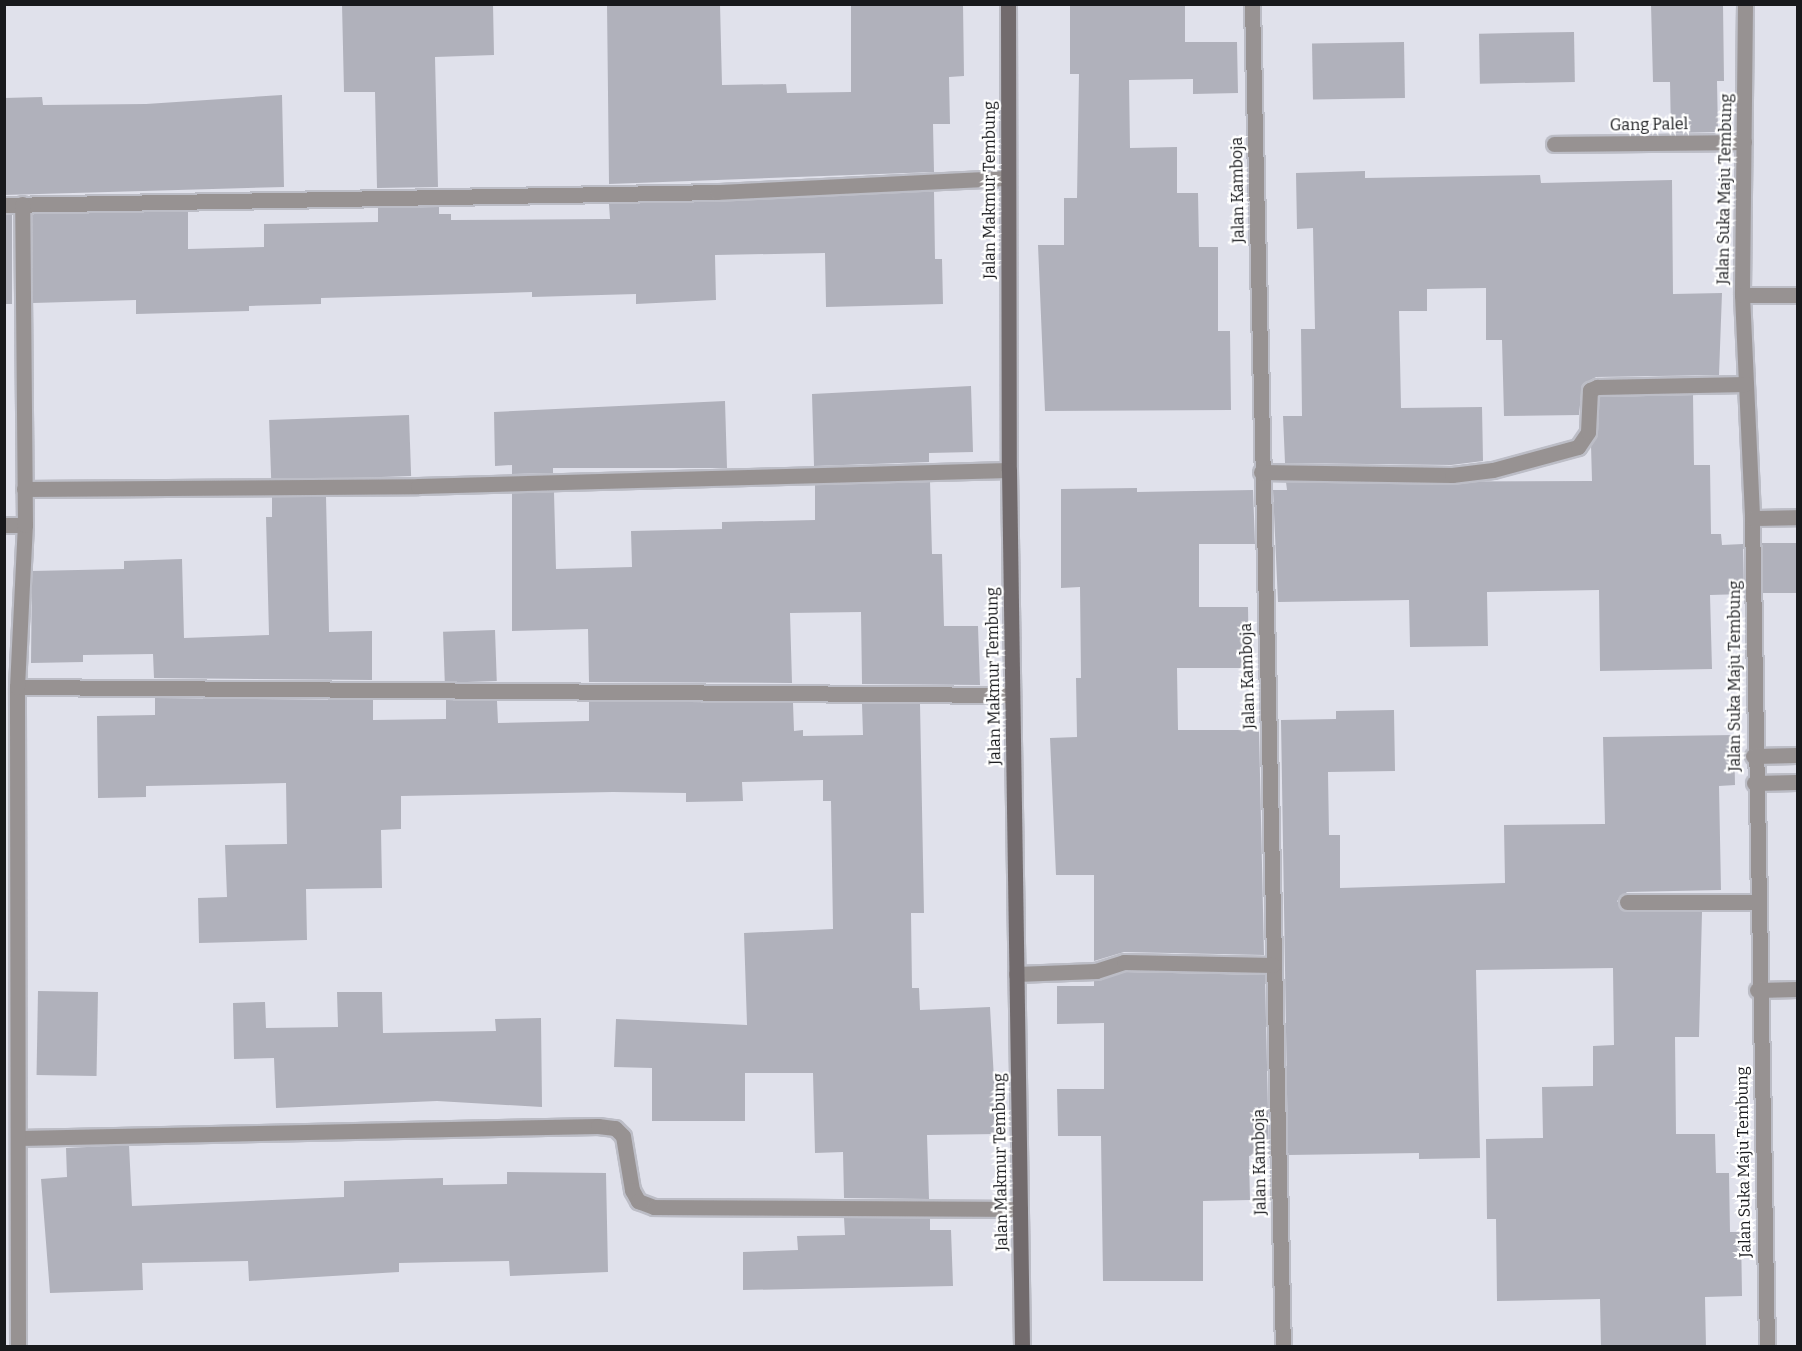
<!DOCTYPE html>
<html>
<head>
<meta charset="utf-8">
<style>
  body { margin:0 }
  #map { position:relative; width:1802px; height:1351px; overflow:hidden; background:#e0e1eb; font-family:Bitter,serif }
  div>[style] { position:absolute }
  .building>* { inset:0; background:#b0b1bb; transform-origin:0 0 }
  .roads { filter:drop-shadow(2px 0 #bcbdc6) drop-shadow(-2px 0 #bcbdc6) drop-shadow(0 2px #bcbdc6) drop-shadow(0 -2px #bcbdc6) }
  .lane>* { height:15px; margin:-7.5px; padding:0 7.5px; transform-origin:7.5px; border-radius:7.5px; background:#979292 }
  .street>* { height:15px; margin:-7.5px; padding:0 7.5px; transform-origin:7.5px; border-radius:7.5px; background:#979292 }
  .secondary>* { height:15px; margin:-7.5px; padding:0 7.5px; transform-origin:7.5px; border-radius:7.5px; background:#726b6d }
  span { translate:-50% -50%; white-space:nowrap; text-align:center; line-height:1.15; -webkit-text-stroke:4.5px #fff; paint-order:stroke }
  .street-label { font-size:16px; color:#18191c }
  .frame { position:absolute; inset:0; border:6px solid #18191c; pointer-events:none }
</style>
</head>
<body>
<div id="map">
  <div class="building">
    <div style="clip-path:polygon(342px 4px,493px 4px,494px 55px,435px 57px,438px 187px,377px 188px,375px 92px,344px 92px)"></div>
    <div style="clip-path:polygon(607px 4px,720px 4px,722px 85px,786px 84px,787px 93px,851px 92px,851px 4px,963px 4px,964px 76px,949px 77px,950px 124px,933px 124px,934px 172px,609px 184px)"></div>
    <div style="clip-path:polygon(1070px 4px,1185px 6px,1185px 42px,1237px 42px,1238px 93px,1193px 94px,1193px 79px,1129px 80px,1130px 148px,1177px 147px,1177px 193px,1198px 193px,1199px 247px,1218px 247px,1218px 331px,1230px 331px,1231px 410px,1045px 411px,1038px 245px,1064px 245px,1064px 198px,1077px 198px,1079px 74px,1070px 74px)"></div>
    <div style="clip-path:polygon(1651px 4px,1723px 4px,1724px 81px,1717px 81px,1718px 132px,1671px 133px,1670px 82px,1653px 82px)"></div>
    <div style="left:1574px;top:32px;width:50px;height:95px;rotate:89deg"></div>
    <div style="left:1404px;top:42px;width:56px;height:92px;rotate:89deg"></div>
    <div style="clip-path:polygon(282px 95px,284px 187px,4px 195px,4px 98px,42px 97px,43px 105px,146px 104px)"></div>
    <div style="clip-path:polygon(1365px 171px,1365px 178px,1540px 175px,1541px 183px,1672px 180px,1673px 294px,1722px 293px,1719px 375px,1596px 377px,1582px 385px,1579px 415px,1504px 416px,1502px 340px,1486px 340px,1486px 288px,1427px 289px,1427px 311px,1399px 311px,1401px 408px,1482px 407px,1483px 461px,1451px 465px,1285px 463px,1283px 416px,1302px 416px,1301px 329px,1315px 329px,1313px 228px,1297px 229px,1296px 173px)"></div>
    <div style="clip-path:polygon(934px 191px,935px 259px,942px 259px,943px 304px,826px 307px,825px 253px,715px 255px,716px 300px,636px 304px,636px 294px,532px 297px,532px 292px,395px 296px,321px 298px,321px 304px,249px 306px,249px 311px,136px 314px,136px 300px,33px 303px,32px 214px,188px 211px,188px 249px,264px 247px,264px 224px,378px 222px,378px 208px,439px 207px,439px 214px,451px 214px,451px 220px,610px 219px,609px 204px)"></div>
    <div style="left:4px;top:215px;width:8px;height:89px"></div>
    <div style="clip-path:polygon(971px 386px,973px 452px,929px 453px,929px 462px,814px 466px,812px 394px)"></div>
    <div style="clip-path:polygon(1693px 395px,1694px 465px,1710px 465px,1711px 534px,1721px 534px,1722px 545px,1743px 544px,1744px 594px,1710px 595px,1712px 669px,1600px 671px,1599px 590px,1487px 592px,1488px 646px,1410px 647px,1409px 600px,1278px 602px,1273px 490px,1287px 490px,1286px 482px,1592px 481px,1591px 445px,1598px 432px,1599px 397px)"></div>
    <div style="clip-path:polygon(725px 401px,727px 468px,553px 468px,553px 473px,512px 474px,512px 465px,495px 466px,494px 412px)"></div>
    <div style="left:409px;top:415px;width:61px;height:140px;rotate:88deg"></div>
    <div style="clip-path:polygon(930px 482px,932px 554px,942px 554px,944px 626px,978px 626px,980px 685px,862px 684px,861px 612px,790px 613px,792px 683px,589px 682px,588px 629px,512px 631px,512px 493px,554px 492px,556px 569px,632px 567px,631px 531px,722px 529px,722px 522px,815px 520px,815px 485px)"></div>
    <div style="clip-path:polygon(1137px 488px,1137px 492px,1253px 490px,1255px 544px,1199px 544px,1199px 607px,1248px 607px,1249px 668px,1177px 668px,1178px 730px,1259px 730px,1264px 955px,1124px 952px,1094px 961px,1094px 875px,1056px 875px,1050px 738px,1077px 737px,1076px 678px,1081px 678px,1080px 587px,1061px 588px,1061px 489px)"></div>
    <div style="clip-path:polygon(326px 496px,329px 632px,372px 631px,372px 680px,154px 678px,153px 654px,83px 655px,83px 662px,31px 663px,32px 571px,124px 569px,124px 561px,182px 559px,184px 638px,269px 635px,266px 517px,272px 517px,272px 497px)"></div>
    <div style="left:1797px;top:543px;width:50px;height:35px;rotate:90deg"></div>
    <div style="left:495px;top:630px;width:51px;height:52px;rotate:88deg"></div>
    <div style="clip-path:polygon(155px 698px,373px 700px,373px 720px,446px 719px,446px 700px,497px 701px,498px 723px,589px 721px,589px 701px,793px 703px,794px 731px,803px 730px,803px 736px,863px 735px,862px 704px,920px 704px,924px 913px,911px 913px,912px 988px,919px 988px,920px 1010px,990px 1007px,997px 1134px,927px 1135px,929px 1199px,844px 1198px,843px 1152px,815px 1153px,813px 1073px,745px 1073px,745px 1121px,652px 1121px,652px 1068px,614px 1067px,616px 1019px,747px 1025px,744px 933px,833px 929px,831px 801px,823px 801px,823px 780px,742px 782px,743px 801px,686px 802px,686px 793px,613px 792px,401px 796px,401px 829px,381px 830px,382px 888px,306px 889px,307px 940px,199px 943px,198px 898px,227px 897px,225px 845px,287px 844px,286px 783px,146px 786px,146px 797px,98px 798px,97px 716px,155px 715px)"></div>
    <div style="clip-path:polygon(1394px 710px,1395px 771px,1328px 772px,1329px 835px,1340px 835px,1340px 888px,1505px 883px,1504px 825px,1605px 824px,1603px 737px,1734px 735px,1735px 785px,1719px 786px,1721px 890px,1627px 892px,1617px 901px,1627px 912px,1702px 912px,1699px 1037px,1675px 1037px,1676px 1134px,1715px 1134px,1716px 1173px,1729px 1173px,1730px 1232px,1741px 1232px,1742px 1296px,1705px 1297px,1706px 1347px,1601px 1347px,1600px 1299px,1497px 1301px,1496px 1219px,1487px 1219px,1486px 1139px,1543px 1138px,1542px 1087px,1593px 1086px,1593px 1046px,1614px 1045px,1613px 968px,1476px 970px,1480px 1158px,1419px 1159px,1419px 1153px,1288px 1155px,1281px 720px,1336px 719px,1336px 711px)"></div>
    <div style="clip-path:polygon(1125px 972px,1265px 975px,1269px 1156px,1249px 1156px,1250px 1200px,1203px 1201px,1203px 1281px,1103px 1281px,1101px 1136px,1058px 1136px,1057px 1089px,1104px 1089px,1104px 1023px,1057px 1024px,1057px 986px,1094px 986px,1094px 981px)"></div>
    <div style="left:38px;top:991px;width:60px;height:84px;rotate:1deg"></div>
    <div style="clip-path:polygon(337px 992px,382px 992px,383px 1033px,496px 1031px,495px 1019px,541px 1018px,542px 1107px,437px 1101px,276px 1108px,274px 1058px,234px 1059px,233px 1003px,265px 1002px,266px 1028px,338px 1027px)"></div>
    <div style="clip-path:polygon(129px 1145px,132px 1206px,344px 1197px,344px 1181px,443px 1178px,443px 1185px,507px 1184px,507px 1172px,606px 1173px,608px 1272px,510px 1276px,509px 1261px,445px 1262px,399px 1263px,399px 1272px,249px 1281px,248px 1261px,142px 1263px,143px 1290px,50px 1293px,41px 1179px,67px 1177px,66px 1148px)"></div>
    <div style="clip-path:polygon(844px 1218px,930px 1218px,930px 1230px,951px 1230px,953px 1286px,743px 1290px,743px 1252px,798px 1250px,797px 1236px,845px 1235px)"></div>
  </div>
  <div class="roads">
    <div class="lane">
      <div style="left:1554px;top:144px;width:190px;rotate:-0.6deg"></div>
      <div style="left:1754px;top:783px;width:44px;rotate:-1.3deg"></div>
      <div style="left:1627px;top:902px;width:129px"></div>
    </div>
    <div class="street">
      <div style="left:1252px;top:4px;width:1342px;rotate:88.68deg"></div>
      <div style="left:1745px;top:4px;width:291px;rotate:90.6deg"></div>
      <div style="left:1742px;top:295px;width:223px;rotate:87.4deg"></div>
      <div style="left:1752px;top:518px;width:828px;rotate:88.96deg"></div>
      <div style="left:4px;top:205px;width:713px;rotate:-1.04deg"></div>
      <div style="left:717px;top:192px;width:291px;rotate:-2.8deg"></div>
      <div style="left:1742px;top:295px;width:56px"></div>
      <div style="left:1261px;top:472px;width:191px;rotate:0.9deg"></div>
      <div style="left:1452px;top:475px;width:41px;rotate:-7deg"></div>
      <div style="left:1493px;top:470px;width:88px;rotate:-15.1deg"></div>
      <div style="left:1578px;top:447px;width:18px;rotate:-56deg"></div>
      <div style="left:1588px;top:432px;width:42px;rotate:-87.3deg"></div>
      <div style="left:1590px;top:390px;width:8px;rotate:-23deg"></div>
      <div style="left:1597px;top:387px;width:149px;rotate:-1.2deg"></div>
      <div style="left:24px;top:489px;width:394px;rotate:-0.4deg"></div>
      <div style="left:418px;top:486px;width:591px;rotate:-1.55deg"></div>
      <div style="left:1752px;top:518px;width:46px;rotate:-1.2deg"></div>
      <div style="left:4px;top:525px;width:21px"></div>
      <div style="left:17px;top:687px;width:995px;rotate:0.46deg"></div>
      <div style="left:1753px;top:756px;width:45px;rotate:-1.3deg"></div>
      <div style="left:1016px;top:974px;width:80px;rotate:-2.1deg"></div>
      <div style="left:1096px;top:971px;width:29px;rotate:-18deg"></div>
      <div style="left:1124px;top:962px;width:149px;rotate:1.2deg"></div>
      <div style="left:1757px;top:990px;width:41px;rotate:-1.4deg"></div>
      <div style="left:19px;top:1138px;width:579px;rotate:-1.19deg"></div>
      <div style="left:598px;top:1126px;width:17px;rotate:7deg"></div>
      <div style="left:615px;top:1128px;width:11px;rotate:45deg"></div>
      <div style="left:623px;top:1136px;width:55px;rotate:80.5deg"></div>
      <div style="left:632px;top:1190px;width:13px;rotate:61deg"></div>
      <div style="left:638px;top:1201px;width:17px;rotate:21deg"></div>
      <div style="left:654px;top:1207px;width:366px;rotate:0.3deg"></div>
      <div style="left:18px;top:1346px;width:659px;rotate:-90.09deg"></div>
      <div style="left:17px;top:687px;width:162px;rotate:-87.2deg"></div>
      <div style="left:25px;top:525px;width:321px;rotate:-90.5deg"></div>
    </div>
    <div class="secondary">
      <div style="left:1008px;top:4px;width:466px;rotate:89.9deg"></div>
      <div style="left:1009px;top:470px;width:876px;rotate:89.15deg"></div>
    </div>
  </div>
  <div class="street-label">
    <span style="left:1649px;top:125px;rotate:-1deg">Gang Palel</span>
    <span style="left:1725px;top:189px;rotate:-89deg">Jalan Suka Maju Tembung</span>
    <span style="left:990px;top:190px;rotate:-90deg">Jalan Makmur Tembung</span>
    <span style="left:1238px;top:190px;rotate:-91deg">Jalan Kamboja</span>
    <span style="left:994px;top:676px;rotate:-91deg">Jalan Makmur Tembung</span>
    <span style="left:1248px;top:676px;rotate:-92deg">Jalan Kamboja</span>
    <span style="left:1735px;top:676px;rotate:-90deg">Jalan Suka Maju Tembung</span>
    <span style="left:1001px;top:1162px;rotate:-91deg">Jalan Makmur Tembung</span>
    <span style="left:1260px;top:1162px;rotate:-91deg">Jalan Kamboja</span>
    <span style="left:1744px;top:1162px;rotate:-91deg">Jalan Suka Maju Tembung</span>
  </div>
  <div class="frame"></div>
</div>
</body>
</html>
